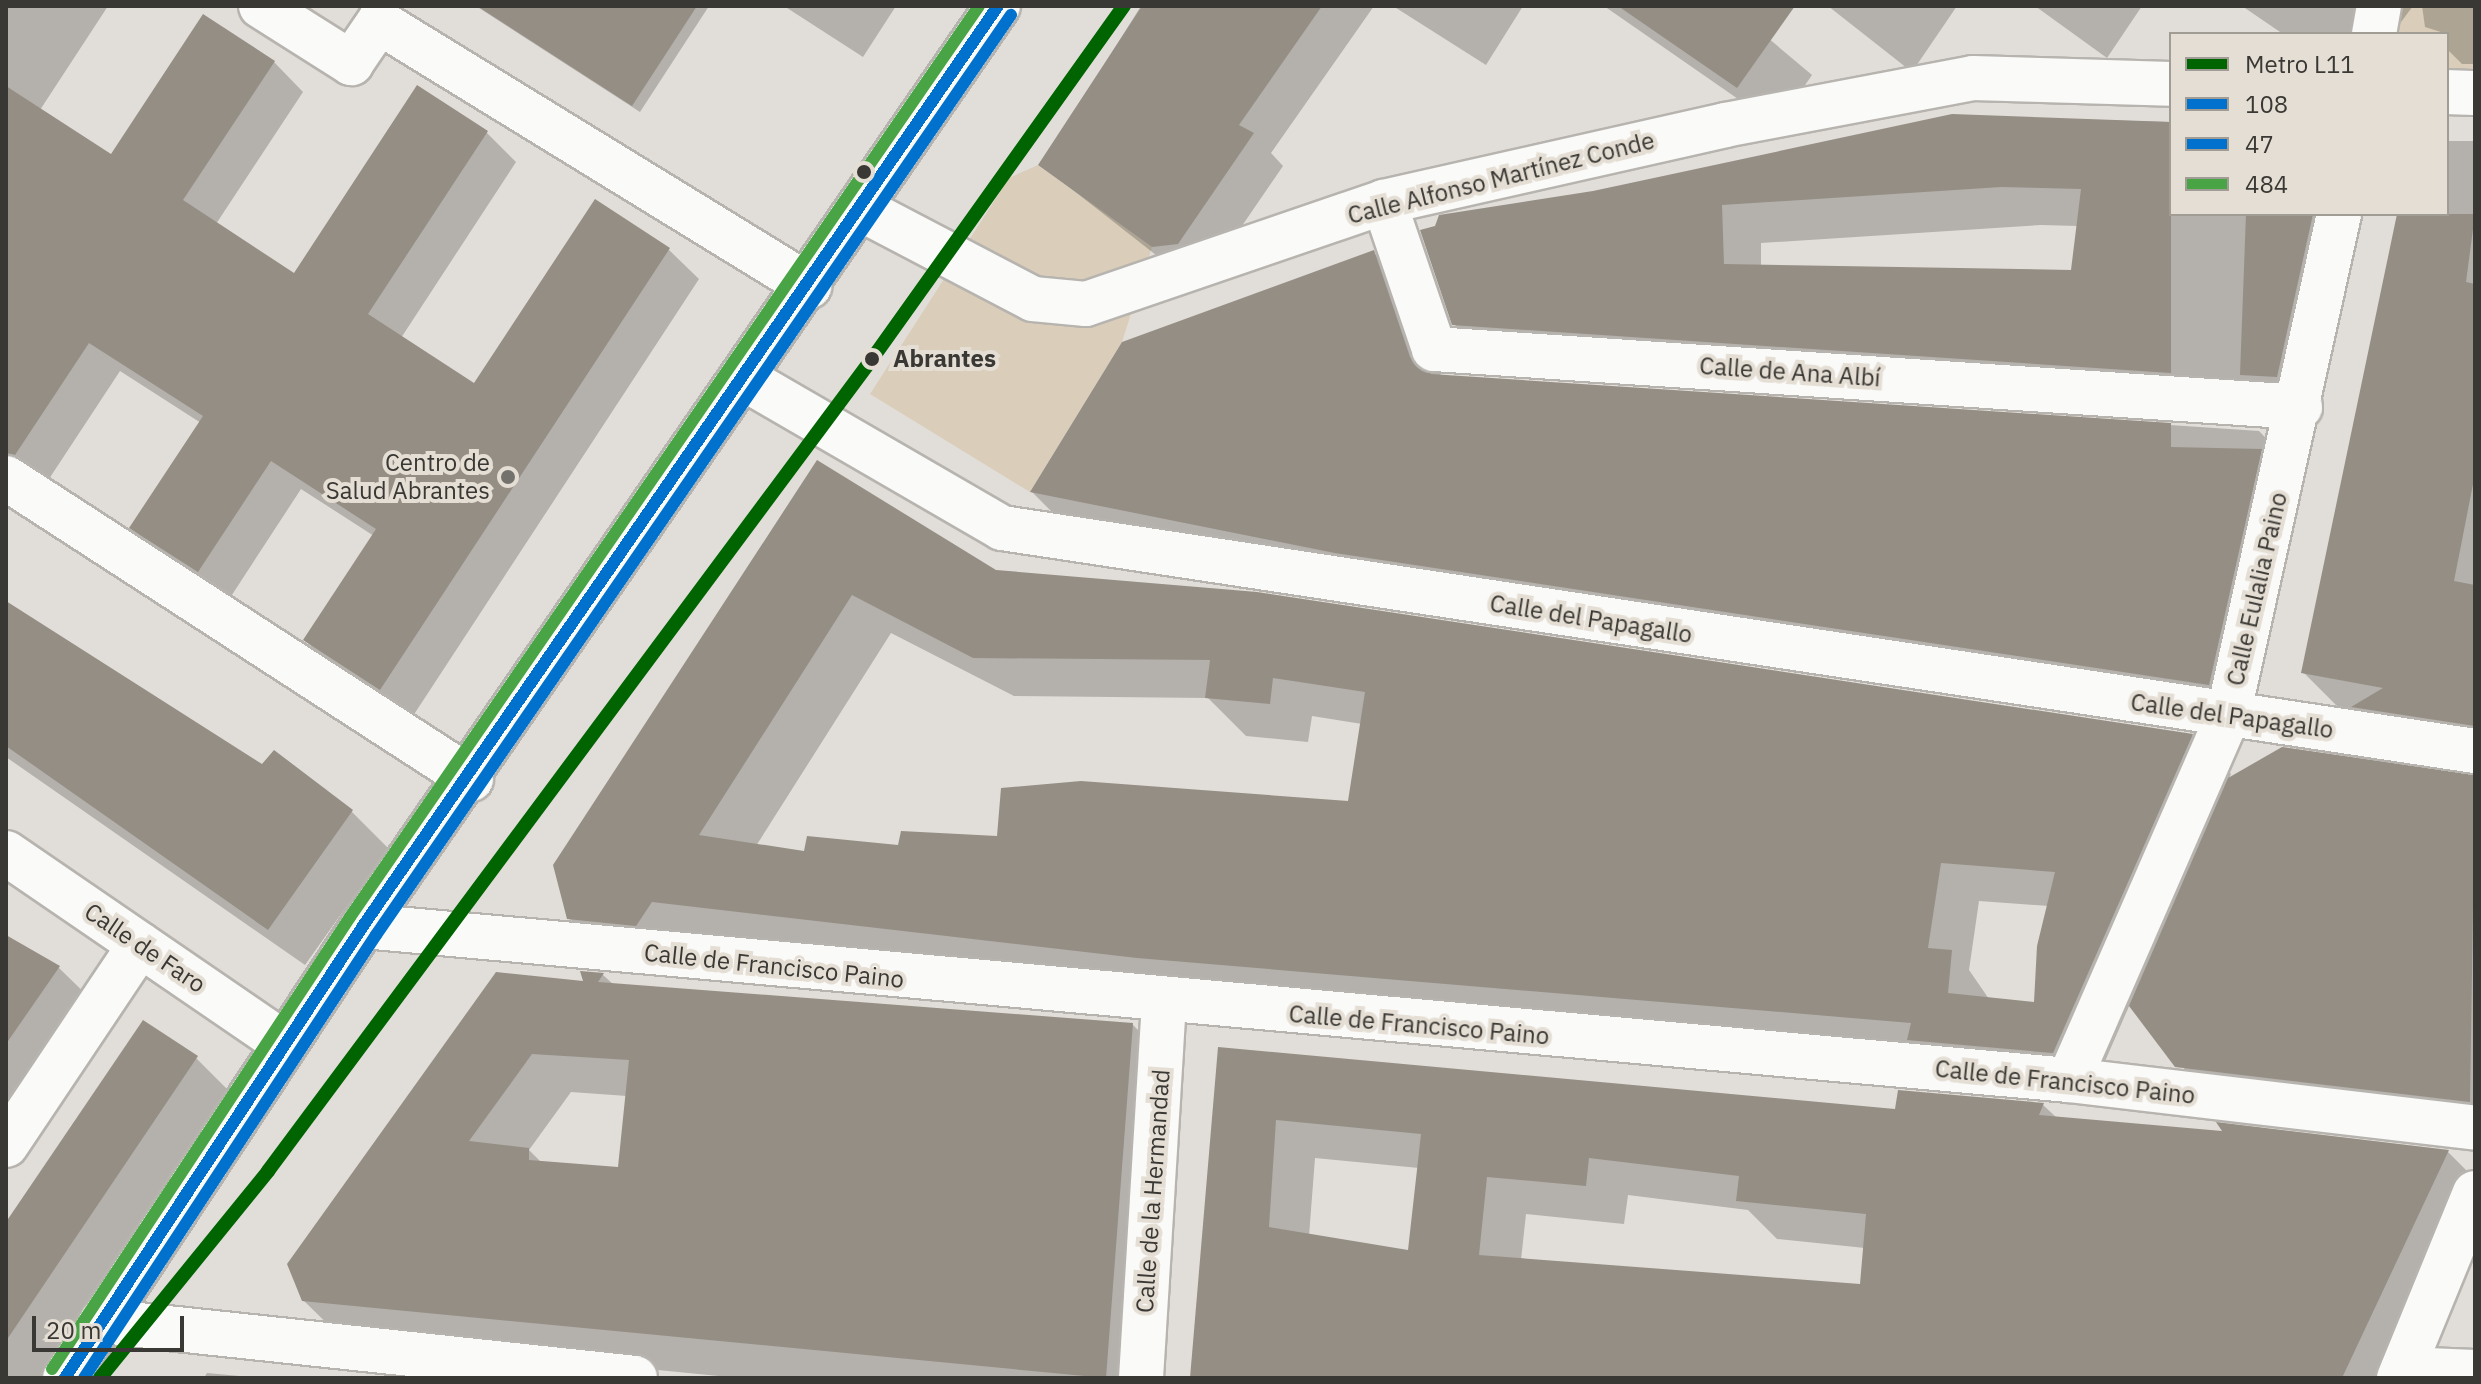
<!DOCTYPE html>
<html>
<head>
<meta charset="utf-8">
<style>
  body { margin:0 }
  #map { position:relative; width:2481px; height:1384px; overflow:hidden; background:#e1ddd8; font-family:"IBM Plex Sans",sans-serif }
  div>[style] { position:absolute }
  .green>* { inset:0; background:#daceba }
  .shadow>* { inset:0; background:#0003 }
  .building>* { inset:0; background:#958e84 }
  .roads { filter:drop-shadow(2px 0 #b7b4af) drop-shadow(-2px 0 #b7b4af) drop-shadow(0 2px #b7b4af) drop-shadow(0 -2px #b7b4af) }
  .minor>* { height:44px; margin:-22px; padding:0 22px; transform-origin:22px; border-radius:22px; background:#fafaf9 }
  .bus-1>* { height:12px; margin:-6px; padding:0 6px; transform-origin:6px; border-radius:6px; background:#0072ce }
  .bus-2>* { height:12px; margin:-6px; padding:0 6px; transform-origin:6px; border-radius:6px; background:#0072ce }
  .bus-3>* { height:12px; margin:-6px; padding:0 6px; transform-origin:6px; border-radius:6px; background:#48a444 }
  .metro-1>* { height:14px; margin:-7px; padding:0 7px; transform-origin:7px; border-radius:7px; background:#006400 }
  .dots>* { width:22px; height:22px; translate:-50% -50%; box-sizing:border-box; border:4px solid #e5ded4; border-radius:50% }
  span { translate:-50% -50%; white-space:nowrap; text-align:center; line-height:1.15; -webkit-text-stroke:8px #e5ded4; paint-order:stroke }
  .street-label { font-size:24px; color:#3a3834 }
  .stop-label { font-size:24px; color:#3a3834; font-weight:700 }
  .left { translate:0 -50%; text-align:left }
  .poi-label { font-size:24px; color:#3a3834 }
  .right { translate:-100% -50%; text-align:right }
  .frame { position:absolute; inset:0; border:8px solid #3a3834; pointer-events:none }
  .legend { position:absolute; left:2169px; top:32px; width:280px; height:184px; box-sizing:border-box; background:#e5ded4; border:2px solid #a19c94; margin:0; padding:10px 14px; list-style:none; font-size:24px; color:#3a3834 }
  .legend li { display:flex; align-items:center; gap:16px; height:40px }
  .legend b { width:40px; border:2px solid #a19c94 }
  .scale { position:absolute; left:32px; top:1316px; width:152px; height:36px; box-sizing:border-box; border:4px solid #3a3834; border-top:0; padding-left:10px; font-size:24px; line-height:28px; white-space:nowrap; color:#3a3834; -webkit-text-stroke:6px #e5ded4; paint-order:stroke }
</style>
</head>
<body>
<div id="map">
  <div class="green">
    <div style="clip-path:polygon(2379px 6px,2475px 6px,2475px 93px,2447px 92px,2447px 34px,2374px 34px)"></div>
    <div style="clip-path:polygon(1038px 165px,1152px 247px,1122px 342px,1030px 492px,870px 394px,1009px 178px)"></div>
  </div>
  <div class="shadow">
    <div style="clip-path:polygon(6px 6px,108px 6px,40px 110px,112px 157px,274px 62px,303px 92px,216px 224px,295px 276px,486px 132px,516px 162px,401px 338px,474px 385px,595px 202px,669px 250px,699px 279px,411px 719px,335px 670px,305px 640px,374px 536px,301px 489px,228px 601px,162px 558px,132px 528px,201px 423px,120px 371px,45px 485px,6px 484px)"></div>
    <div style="clip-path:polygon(476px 6px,709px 6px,640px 112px)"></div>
    <div style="clip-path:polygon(784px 6px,896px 6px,863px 57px)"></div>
    <div style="clip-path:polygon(1141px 6px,1374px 6px,1271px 153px,1283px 166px,1209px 274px,1184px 277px,1041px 165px)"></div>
    <div style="clip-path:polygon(1393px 6px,1523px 6px,1486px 65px)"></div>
    <div style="clip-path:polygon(1604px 6px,1730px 6px,1812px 75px,1777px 126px)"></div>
    <div style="clip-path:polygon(1828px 6px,1957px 6px,1912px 72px)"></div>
    <div style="clip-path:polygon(2035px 6px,2142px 6px,2107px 58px)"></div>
    <div style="clip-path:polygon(2242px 6px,2413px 6px,2392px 34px,2283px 34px)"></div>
    <div style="clip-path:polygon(2422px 6px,2475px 6px,2475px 64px,2462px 64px,2447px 49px,2447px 34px,2425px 27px)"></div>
    <div style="clip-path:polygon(evenodd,1952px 116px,2171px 122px,2171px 214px,2361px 214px,2316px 415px,1493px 363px,1454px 324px,1594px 193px,1952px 116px,2041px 225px,2078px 226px,2072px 272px,1761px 267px,1761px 243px,2041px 225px)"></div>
    <div style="clip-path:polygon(2447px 141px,2475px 141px,2475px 756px,2340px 709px,2303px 672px,2399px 214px,2447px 214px)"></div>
    <div style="clip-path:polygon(1373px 252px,1411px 290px,1441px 376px,2259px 431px,2297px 470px,2247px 722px,1070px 530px,1032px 492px)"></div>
    <div style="clip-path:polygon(evenodd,817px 462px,996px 572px,2192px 735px,2231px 774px,2228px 781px,2475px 777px,2475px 1134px,2214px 1104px,2130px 1004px,2092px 1091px,608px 958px,569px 918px,817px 462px,891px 633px,1014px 696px,1208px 698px,1246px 736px,1308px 742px,1312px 716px,1362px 724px,1349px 804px,900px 847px,805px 853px,756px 846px,891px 633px,817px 462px,1979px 901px,2049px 906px,2036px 1004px,1989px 999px,1969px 970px,1979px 901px)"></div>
    <div style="clip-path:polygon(6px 604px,263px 766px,352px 812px,388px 848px,305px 965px,6px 757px)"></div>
    <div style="clip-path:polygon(10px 940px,59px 968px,98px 1006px,6px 1138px)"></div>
    <div style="clip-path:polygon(evenodd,583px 973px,603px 975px,614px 985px,1133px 1025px,1172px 1064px,1147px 1378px,739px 1378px,343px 1339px,303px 1300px,586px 983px,583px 973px,571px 1092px,627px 1096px,620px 1170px,542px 1163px,529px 1150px,571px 1092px)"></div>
    <div style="clip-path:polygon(evenodd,1220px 1049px,1896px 1112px,2043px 1105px,2057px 1118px,2448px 1152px,2475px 1179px,2400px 1378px,1192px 1378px,1220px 1049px,1315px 1158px,1419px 1168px,1409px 1253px,1309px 1236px,1315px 1158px,1220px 1049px,1628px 1195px,1748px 1210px,1777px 1239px,1865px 1248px,1862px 1286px,1521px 1260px,1526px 1214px,1624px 1224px,1628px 1195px)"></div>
    <div style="clip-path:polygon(196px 1058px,235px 1097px,46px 1378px,6px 1378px,6px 1226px)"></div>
    <div style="clip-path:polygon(207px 1373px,262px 1378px,204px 1378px)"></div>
  </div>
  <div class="building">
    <div style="clip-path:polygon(477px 6px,697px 6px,632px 106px)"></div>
    <div style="clip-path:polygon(1142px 6px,1322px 6px,1239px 125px,1254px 133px,1178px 244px,1152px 247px,1038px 165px)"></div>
    <div style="clip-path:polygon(1618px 6px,1795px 6px,1737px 88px)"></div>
    <div style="clip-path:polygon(203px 14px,275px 61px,183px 200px,294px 273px,417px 85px,488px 131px,368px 314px,474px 383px,595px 199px,670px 248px,380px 690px,303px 640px,376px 529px,271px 461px,198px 572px,129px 528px,203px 416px,89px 343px,15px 455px,6px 453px,6px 86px,111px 154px)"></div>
    <div style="clip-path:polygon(evenodd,1952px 114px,2171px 122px,2171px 373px,1452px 325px,1420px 230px,1435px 226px,1439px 215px,1593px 191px,1952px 114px,2001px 187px,2081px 189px,2071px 270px,1724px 264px,1722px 205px,2001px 187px)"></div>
    <div style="clip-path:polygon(2246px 214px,2313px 214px,2277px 377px,2240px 375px)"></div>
    <div style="clip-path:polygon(2397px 214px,2475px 214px,2466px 282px,2475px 284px,2475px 474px,2454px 581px,2475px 585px,2475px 726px,2351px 707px,2383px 688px,2301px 673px)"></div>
    <div style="clip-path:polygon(1374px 250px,1410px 357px,1431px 374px,2171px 423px,2171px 447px,2262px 449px,2209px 685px,1335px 553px,1030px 492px,1122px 342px)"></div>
    <div style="clip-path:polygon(evenodd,817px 460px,996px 570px,1257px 592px,2193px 734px,2053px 1053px,1907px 1040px,1911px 1023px,1137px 958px,652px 902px,636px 926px,567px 919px,553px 865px,817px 460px,852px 595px,973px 658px,1210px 660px,1205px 698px,1270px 704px,1273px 678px,1365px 692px,1348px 801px,1081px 781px,1001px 788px,997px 836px,901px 831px,898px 845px,807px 836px,804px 851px,699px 835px,852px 595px,817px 460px,1941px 863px,2055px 872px,2037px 946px,2034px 1002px,1948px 993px,1952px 950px,1928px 948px,1941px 863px)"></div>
    <div style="clip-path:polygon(6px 601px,262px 764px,274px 750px,353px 810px,268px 930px,6px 746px)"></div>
    <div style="clip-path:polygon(2282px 747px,2475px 775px,2470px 1102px,2175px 1067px,2129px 1006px,2228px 778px)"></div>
    <div style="clip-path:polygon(6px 935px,60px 966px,6px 1044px)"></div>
    <div style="clip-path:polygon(evenodd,580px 971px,604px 973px,598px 982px,1133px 1023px,1106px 1378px,302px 1301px,287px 1264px,496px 972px,583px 981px,580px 971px,532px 1054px,629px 1060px,618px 1167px,529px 1160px,529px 1148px,469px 1141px,532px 1054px)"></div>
    <div style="clip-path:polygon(143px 1020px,198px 1056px,6px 1341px,6px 1222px)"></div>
    <div style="clip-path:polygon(evenodd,1218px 1047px,1895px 1109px,1898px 1090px,2044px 1103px,2039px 1115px,2222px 1131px,2216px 1122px,2449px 1150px,2342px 1378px,1190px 1378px,1218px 1047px,1276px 1120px,1421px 1134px,1408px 1250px,1269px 1227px,1276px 1120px,1218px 1047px,1589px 1158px,1739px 1176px,1736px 1201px,1866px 1214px,1860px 1284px,1479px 1255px,1487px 1177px,1586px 1186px,1589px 1158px)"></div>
  </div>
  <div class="roads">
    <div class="minor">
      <div style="left:261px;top:6px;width:107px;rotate:32.3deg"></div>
      <div style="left:351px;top:63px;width:50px;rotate:-55.7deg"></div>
      <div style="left:379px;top:22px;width:505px;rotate:31.55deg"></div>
      <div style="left:2374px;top:34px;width:28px;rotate:-80deg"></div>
      <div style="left:2447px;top:92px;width:28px;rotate:2deg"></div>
      <div style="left:1384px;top:202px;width:155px;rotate:71.2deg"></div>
      <div style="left:1434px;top:349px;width:868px;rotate:3.83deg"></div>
      <div style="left:861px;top:209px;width:194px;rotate:27.6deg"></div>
      <div style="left:1033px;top:299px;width:53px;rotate:5.4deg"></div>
      <div style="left:1086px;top:304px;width:315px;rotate:-18.9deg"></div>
      <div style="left:1384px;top:202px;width:350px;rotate:-12.7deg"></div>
      <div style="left:1725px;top:125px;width:252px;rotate:-10.7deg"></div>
      <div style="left:1973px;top:78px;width:198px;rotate:1.7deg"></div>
      <div style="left:745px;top:379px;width:297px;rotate:30.1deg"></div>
      <div style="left:1002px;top:528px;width:1490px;rotate:8.61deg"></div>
      <div style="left:6px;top:478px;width:554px;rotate:32.92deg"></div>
      <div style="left:6px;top:853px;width:337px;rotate:34.4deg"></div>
      <div style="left:363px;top:926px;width:1713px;rotate:5.16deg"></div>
      <div style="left:2069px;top:1080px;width:409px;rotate:6.7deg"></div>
      <div style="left:2069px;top:1080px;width:397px;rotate:-66.4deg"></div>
      <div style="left:2228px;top:716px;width:514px;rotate:-77.53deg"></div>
      <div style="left:6px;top:1145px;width:241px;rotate:-56.2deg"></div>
      <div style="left:102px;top:1321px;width:536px;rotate:6.1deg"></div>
      <div style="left:2403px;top:1369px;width:72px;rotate:2.4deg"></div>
      <div style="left:65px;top:1378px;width:541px;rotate:-56.6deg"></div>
      <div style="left:363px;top:926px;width:1118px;rotate:-55.39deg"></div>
      <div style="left:1141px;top:1378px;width:376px;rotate:-86.5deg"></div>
      <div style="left:2399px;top:1378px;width:200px;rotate:-67.7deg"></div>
    </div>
  </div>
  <div class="bus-1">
    <div style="left:65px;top:1378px;width:541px;rotate:-56.6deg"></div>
    <div style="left:363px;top:926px;width:1118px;rotate:-55.39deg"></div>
  </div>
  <div class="bus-2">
    <div style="left:84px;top:1378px;width:531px;rotate:-56.61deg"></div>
    <div style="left:376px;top:935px;width:1118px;rotate:-55.39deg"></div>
  </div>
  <div class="bus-3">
    <div style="left:52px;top:1369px;width:541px;rotate:-56.6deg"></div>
    <div style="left:350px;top:917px;width:1107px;rotate:-55.38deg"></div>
  </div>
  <div class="metro-1">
    <div style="left:100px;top:1378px;width:267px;rotate:-50.9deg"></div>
    <div style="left:268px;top:1171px;width:1012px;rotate:-53.36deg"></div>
    <div style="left:872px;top:359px;width:434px;rotate:-54.5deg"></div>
  </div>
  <div class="dots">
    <div style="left:864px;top:172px;background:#3a3834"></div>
    <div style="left:872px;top:359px;background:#3a3834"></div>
    <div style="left:508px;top:477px;background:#74726d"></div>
  </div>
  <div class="street-label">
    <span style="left:1501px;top:178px;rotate:-14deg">Calle Alfonso Martínez Conde</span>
    <span style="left:1790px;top:372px;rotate:4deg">Calle de Ana Albí</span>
    <span style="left:2257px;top:589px;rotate:-77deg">Calle Eulalia Paino</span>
    <span style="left:1591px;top:619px;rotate:9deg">Calle del Papagallo</span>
    <span style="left:2232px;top:716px;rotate:8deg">Calle del Papagallo</span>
    <span style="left:145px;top:948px;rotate:34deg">Calle de Faro</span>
    <span style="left:774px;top:966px;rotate:6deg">Calle de Francisco Paino</span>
    <span style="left:1419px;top:1025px;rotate:5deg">Calle de Francisco Paino</span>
    <span style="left:2065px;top:1082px;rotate:6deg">Calle de Francisco Paino</span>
    <span style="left:1153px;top:1191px;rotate:-86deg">Calle de la Hermandad</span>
  </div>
  <div class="stop-label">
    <span class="left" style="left:893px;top:359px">Abrantes</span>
  </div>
  <div class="poi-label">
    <span class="right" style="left:490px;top:477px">Centro de<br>Salud Abrantes</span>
  </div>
  <div class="frame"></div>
  <ul class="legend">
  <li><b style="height:10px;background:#006400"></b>Metro L11</li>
  <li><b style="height:10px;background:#0072ce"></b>108</li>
  <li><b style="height:10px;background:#0072ce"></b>47</li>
  <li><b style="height:10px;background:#48a444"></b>484</li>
  </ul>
  <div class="scale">20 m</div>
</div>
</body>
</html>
